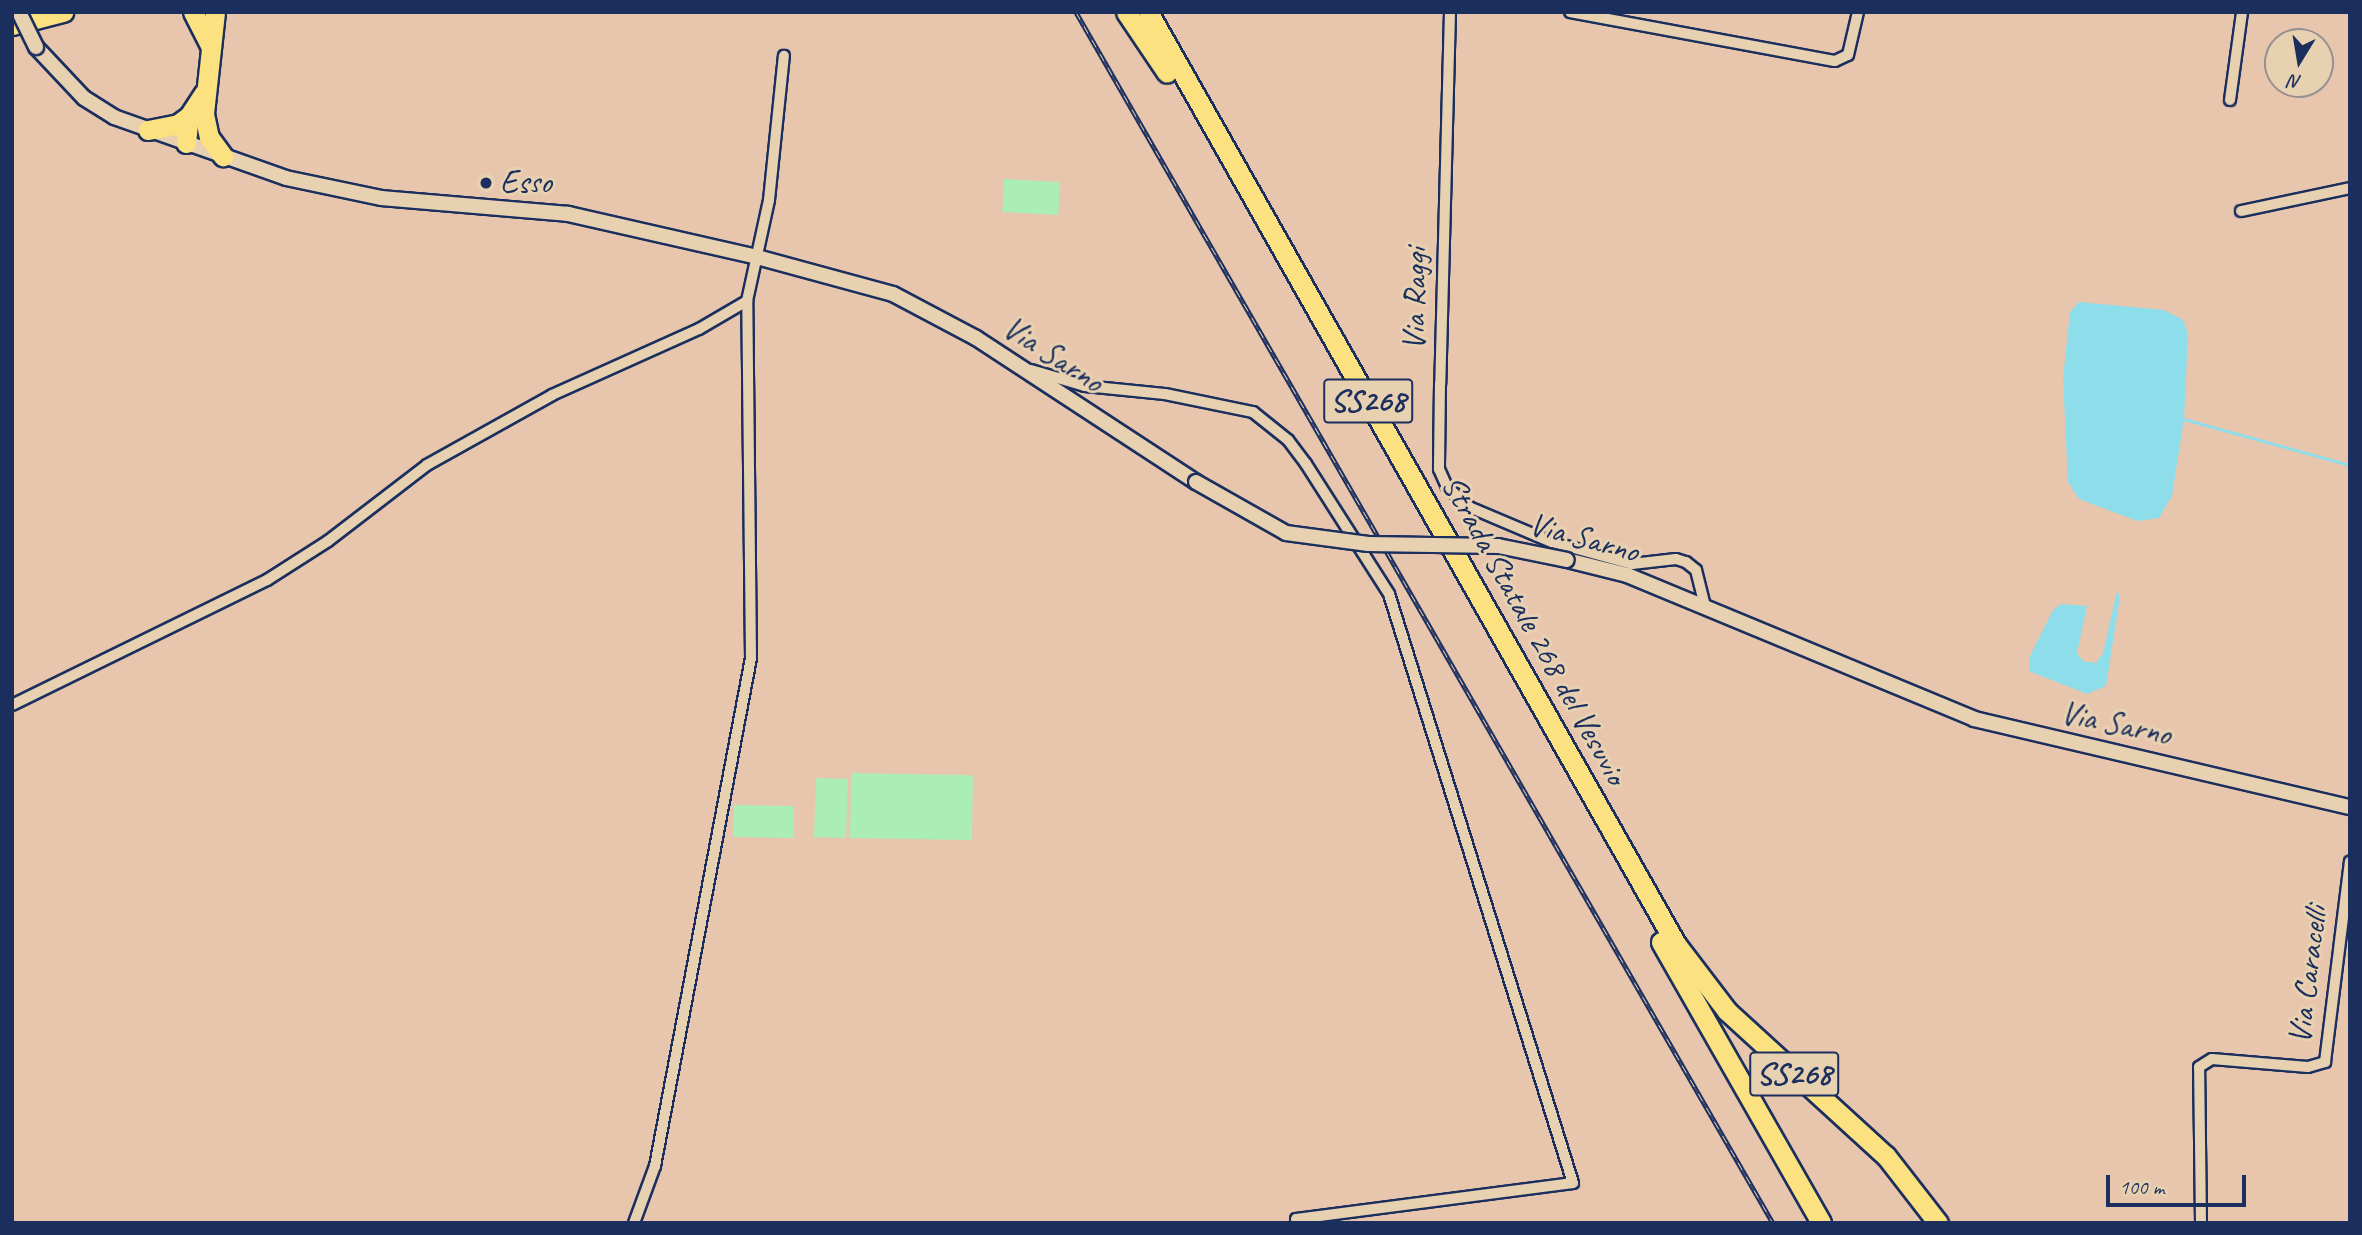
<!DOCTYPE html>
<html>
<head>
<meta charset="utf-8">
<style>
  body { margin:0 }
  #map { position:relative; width:2362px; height:1235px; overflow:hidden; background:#e8c6ad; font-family:Caveat,sans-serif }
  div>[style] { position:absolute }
  .green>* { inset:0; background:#aaedb6; transform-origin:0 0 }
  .water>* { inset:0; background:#8eddeb }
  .stream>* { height:2.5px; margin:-1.25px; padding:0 1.25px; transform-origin:1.25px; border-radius:1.25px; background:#8eddeb }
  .roads { filter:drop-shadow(2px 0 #1b2f5e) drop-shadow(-2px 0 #1b2f5e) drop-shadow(0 2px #1b2f5e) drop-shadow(0 -2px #1b2f5e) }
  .street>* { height:10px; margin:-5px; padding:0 5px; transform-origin:5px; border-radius:5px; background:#e8d1b1 }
  .secondary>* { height:14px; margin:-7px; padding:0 7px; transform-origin:7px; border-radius:7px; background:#e8d1b1 }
  .highway>* { height:19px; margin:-9.5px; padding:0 9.5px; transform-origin:9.5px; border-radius:9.5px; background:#fbe180 }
  .rail>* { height:5px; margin-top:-2.5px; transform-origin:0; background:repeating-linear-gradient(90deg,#e8d1b1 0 8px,#1b2f5e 0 16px); box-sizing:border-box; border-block:2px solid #1b2f5e }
  .bridges { filter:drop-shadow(2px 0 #1b2f5e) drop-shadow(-2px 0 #1b2f5e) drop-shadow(0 2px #1b2f5e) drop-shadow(0 -2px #1b2f5e) }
  .secondary-bridge>* { height:14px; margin:-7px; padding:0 7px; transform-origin:7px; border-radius:7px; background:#e8d1b1 }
  .dots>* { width:19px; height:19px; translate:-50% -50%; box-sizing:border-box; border:4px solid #e8d1b1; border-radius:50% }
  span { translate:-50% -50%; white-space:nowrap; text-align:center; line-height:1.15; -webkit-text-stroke:6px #e8d1b1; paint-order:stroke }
  .shield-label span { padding:2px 5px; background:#e8d1b1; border:2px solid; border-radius:5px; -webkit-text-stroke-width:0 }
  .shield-label { font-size:32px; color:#1b2f5e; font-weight:700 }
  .poi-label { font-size:33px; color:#1b2f5e }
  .left { translate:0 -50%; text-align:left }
  .street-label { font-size:33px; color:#1b2f5e }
  .frame { position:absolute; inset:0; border:14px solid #1b2f5e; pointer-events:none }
  .north { position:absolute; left:2264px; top:28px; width:70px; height:70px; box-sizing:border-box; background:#e8d1b1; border:2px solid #969090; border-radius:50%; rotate:191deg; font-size:19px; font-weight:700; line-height:28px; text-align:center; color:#1b2f5e }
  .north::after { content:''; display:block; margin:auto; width:24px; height:32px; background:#1b2f5e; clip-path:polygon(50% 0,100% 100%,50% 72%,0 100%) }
  .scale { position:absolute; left:2106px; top:1175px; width:140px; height:32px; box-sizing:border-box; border:4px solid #1b2f5e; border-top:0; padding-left:9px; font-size:21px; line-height:24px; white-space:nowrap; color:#1b2f5e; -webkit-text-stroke:5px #e8d1b1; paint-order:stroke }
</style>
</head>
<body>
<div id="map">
  <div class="green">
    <div style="left:1004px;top:179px;width:56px;height:33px;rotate:3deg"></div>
    <div style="left:851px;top:773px;width:122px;height:65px;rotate:1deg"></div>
    <div style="left:816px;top:778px;width:32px;height:59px;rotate:2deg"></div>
    <div style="left:734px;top:805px;width:60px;height:32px;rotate:1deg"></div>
  </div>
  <div class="water">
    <div style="clip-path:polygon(2079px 302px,2164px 310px,2183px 320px,2188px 334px,2184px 419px,2172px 496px,2159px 518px,2137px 521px,2079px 499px,2068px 482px,2063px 378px,2070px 312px)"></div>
    <div style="clip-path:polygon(2117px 591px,2120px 597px,2106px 686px,2087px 694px,2029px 671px,2030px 656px,2053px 610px,2061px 604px,2087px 606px,2077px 653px,2083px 661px,2096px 663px,2103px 653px)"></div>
  </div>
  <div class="stream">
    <div style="left:2184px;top:419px;width:172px;rotate:15.5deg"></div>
  </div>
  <div class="roads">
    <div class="street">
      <div style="left:1450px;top:12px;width:372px;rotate:91.5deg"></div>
      <div style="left:1440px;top:384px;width:85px;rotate:90.7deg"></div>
      <div style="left:1439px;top:469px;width:20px;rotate:66deg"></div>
      <div style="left:1447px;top:487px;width:30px;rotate:42deg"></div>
      <div style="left:1469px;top:507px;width:90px;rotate:22.9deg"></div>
      <div style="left:1552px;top:542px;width:83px;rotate:15.4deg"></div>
      <div style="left:1632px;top:564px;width:44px;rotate:-6.5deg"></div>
      <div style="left:1676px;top:559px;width:10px;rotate:17deg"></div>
      <div style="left:1686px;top:562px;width:13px;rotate:39deg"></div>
      <div style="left:1696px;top:570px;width:37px;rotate:76deg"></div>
      <div style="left:1570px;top:12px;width:269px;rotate:10.5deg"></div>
      <div style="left:1835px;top:61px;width:14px;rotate:-25deg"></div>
      <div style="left:1848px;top:55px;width:44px;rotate:-76.9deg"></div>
      <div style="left:2230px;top:100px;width:89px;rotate:-82.2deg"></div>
      <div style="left:2241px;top:211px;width:111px;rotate:-11.9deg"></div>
      <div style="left:1031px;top:370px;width:56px;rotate:16.5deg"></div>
      <div style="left:1085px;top:386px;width:80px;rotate:5.7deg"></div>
      <div style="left:1165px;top:394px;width:90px;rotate:11.6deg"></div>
      <div style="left:1253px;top:412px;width:45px;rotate:38.7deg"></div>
      <div style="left:1288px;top:440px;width:30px;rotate:53deg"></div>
      <div style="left:1306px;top:464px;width:154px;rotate:57.4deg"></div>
      <div style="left:1389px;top:594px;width:617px;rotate:72.65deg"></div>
      <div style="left:1573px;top:1183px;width:279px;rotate:172.6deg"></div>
      <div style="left:1296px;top:1219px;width:4px;rotate:63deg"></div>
      <div style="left:12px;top:705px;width:284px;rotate:-26.1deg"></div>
      <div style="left:267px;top:580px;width:72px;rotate:-32.6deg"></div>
      <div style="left:328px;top:541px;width:125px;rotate:-37.5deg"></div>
      <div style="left:427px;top:465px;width:143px;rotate:-29.2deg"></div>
      <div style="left:552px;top:395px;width:161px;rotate:-24.2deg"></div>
      <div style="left:699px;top:329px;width:56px;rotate:-30.3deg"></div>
      <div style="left:634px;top:1223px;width:61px;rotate:-69.8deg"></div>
      <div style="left:655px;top:1166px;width:517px;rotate:-79.3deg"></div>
      <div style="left:751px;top:658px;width:357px;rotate:-90.6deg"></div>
      <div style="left:747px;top:301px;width:103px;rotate:-77.7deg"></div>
      <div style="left:769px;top:200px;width:145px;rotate:-84.1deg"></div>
      <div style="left:2201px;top:1223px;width:156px;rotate:-90.7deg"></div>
      <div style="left:2199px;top:1067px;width:15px;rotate:-32deg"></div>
      <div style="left:2212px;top:1059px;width:96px;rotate:4.8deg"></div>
      <div style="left:2308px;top:1067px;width:18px;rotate:-16deg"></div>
      <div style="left:2325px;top:1062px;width:202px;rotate:-82.9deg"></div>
    </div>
    <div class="secondary">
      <div style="left:36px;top:47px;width:70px;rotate:46.7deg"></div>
      <div style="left:84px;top:98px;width:36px;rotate:32deg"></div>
      <div style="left:114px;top:117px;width:182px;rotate:19.5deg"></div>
      <div style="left:286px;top:178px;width:98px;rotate:11.8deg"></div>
      <div style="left:382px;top:198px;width:187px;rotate:4.9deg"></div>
      <div style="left:568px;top:214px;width:194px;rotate:12.8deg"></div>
      <div style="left:757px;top:257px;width:141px;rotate:15.2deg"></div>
      <div style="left:893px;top:294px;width:94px;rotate:27.9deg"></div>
      <div style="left:976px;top:338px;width:263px;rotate:33.2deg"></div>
      <div style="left:1567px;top:560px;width:62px;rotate:14deg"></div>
      <div style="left:1627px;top:575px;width:376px;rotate:22.5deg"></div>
      <div style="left:1974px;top:719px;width:386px;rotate:13.2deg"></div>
    </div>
    <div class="highway">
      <div style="left:193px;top:12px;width:37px;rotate:63deg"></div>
      <div style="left:215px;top:12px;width:103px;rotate:96.2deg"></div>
      <div style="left:204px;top:114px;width:24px;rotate:78deg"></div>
      <div style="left:209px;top:137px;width:24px;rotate:54deg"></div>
      <div style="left:1126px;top:12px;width:73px;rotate:56.1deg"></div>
      <div style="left:1148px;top:12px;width:1071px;rotate:60.47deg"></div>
      <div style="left:1676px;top:944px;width:84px;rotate:52.7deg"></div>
      <div style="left:1727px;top:1011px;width:215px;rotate:42.4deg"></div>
      <div style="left:1886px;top:1156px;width:85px;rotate:52.2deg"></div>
      <div style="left:12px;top:25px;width:53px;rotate:-14.3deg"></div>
      <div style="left:148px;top:130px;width:31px;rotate:-11deg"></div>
      <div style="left:178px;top:124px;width:14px;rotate:-36deg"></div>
      <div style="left:186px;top:143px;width:27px;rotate:-84deg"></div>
      <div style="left:189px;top:116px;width:27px;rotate:-57deg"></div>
      <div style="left:1661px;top:942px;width:323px;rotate:60.3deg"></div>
    </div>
  </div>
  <div class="rail">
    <div style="left:1076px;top:12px;width:1397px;rotate:60.08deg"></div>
  </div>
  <div class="bridges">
    <div class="secondary-bridge">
      <div style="left:19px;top:12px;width:39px;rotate:64deg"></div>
      <div style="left:1196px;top:482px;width:103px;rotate:29.5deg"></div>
      <div style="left:1286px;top:533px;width:83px;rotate:7.6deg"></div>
      <div style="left:1368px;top:544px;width:130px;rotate:0.9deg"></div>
      <div style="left:1498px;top:546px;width:70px;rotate:11.5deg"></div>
    </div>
  </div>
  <div class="dots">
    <div style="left:486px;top:183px;background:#1b2f5e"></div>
  </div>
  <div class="shield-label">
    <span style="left:1368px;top:401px">SS268</span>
    <span style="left:1794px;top:1074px">SS268</span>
  </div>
  <div class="poi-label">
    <span class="left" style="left:500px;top:183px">Esso</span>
  </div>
  <div class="street-label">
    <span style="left:1415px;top:299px;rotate:-89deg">Via Raggi</span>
    <span style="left:1053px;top:355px;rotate:33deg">Via Sarno</span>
    <span style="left:1584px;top:538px;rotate:15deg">Via Sarno</span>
    <span style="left:1534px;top:630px;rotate:61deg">Strada Statale 268 del Vesuvio</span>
    <span style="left:2116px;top:724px;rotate:12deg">Via Sarno</span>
    <span style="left:2308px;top:975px;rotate:-83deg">Via Caracelli</span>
  </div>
  <div class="frame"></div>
  <div class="north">N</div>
  <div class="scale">100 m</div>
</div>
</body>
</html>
